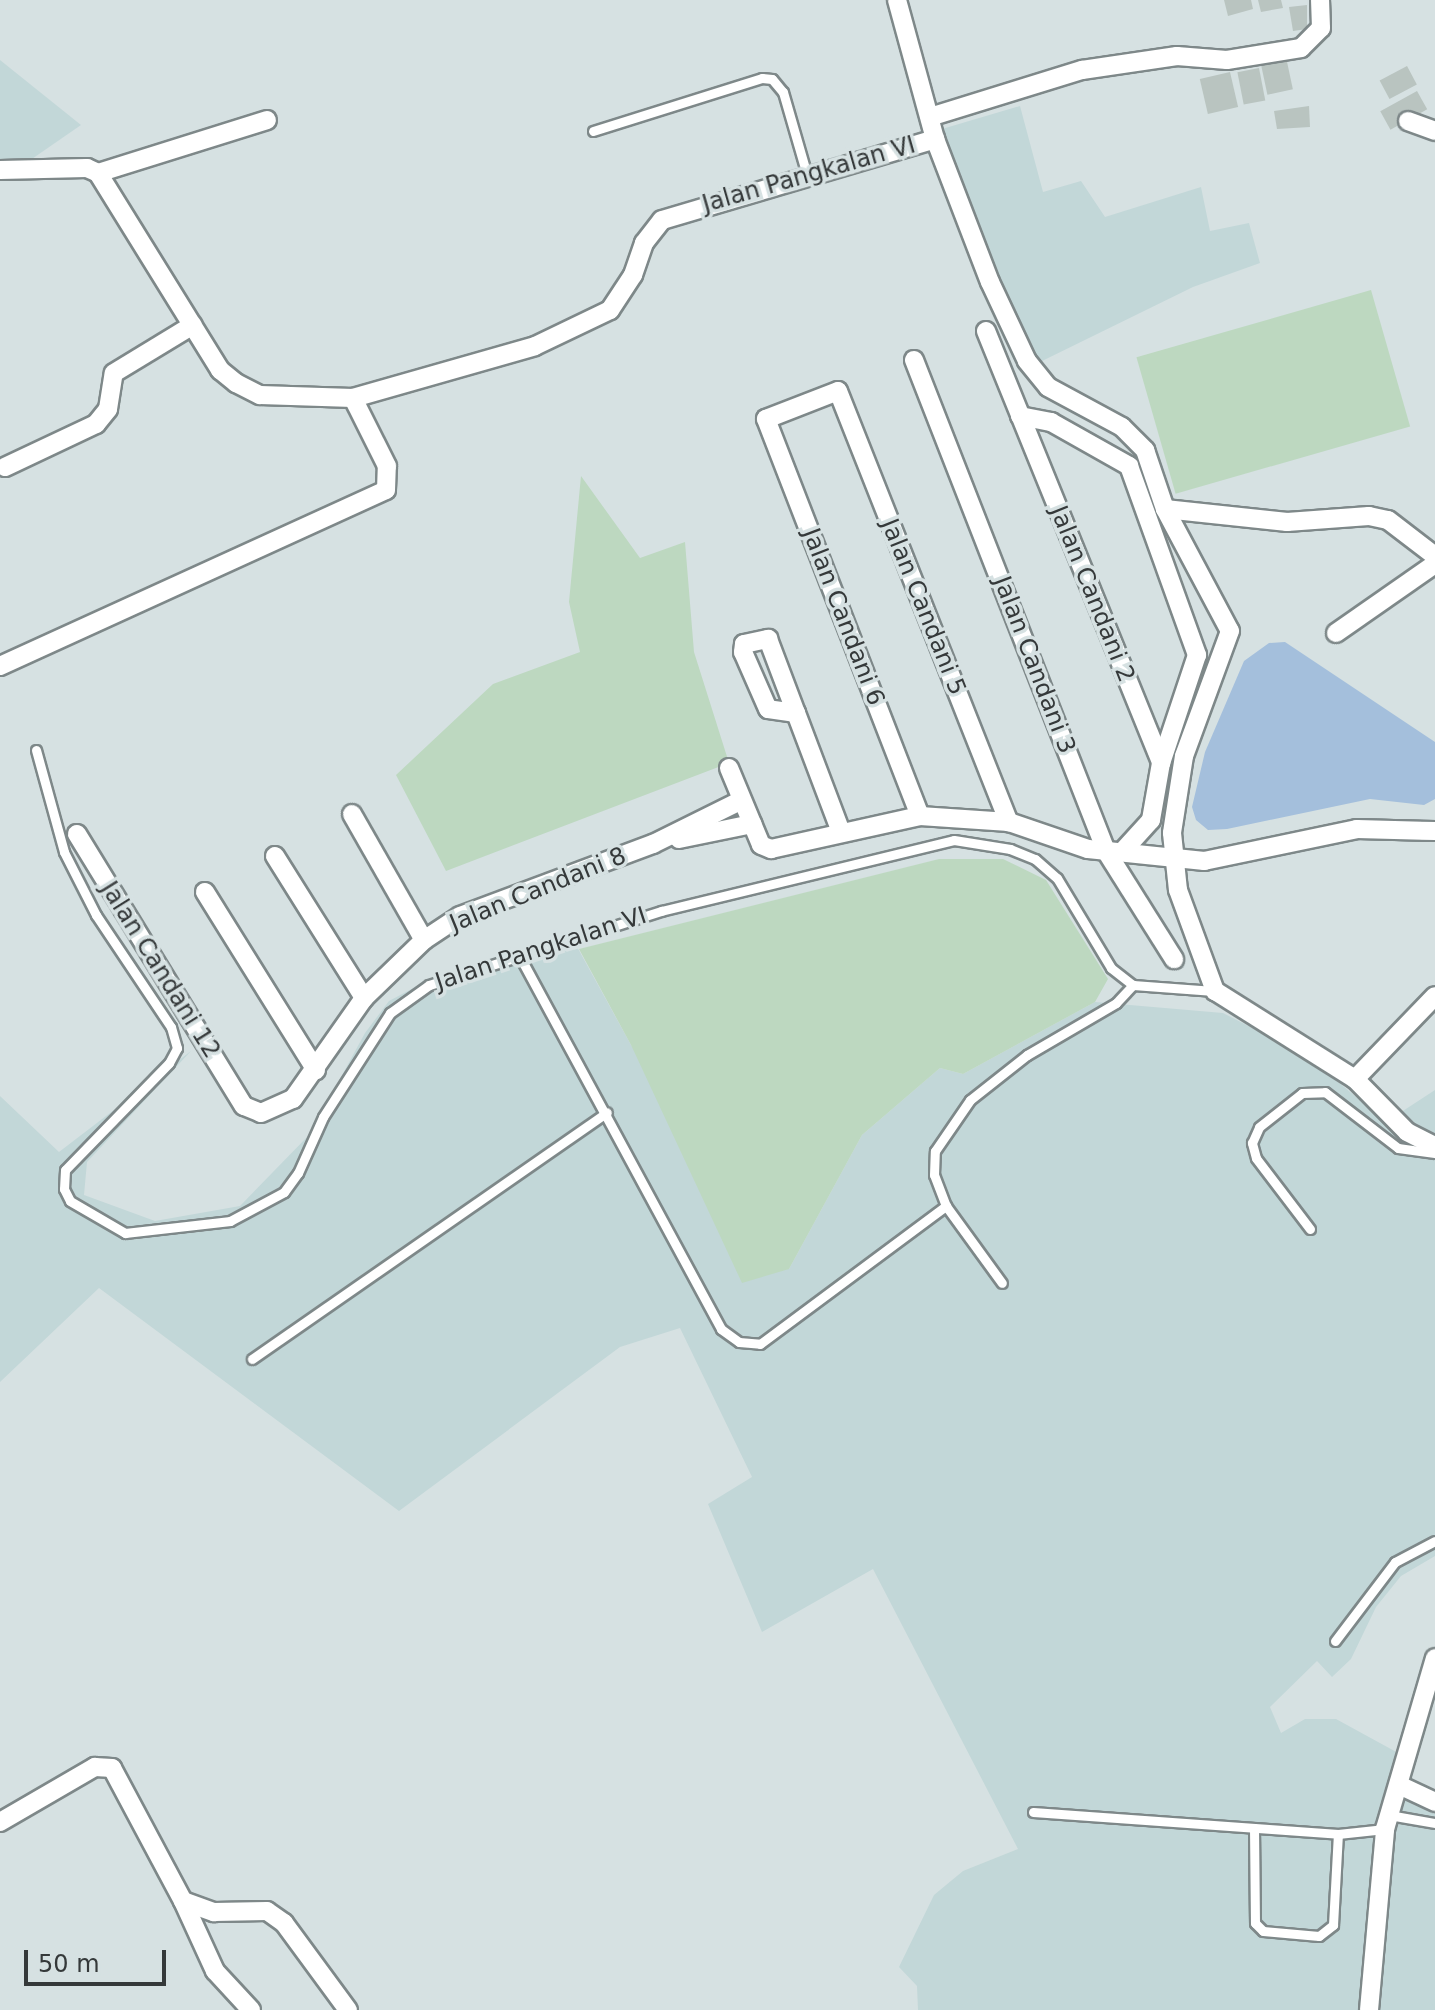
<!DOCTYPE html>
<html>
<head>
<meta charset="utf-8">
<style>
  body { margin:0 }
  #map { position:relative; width:1435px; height:2010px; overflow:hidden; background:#d6e1e2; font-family:"DejaVu Sans",sans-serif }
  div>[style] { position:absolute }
  .built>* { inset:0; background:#c2d7d8 }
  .green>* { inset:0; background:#bdd8c0; transform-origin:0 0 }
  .water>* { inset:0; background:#a4bfdc }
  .building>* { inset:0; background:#b9c4c0; transform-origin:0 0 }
  .roads { filter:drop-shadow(2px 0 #7e8889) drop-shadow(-2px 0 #7e8889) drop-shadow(0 2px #7e8889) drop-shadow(0 -2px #7e8889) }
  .service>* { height:9px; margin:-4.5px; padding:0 4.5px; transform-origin:4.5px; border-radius:4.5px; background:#fff }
  .minor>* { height:18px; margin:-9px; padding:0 9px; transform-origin:9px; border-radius:9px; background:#fff }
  span { translate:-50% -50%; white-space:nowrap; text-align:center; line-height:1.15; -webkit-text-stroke:7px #d6e1e2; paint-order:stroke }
  .street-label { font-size:24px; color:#35393a }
  .scale { position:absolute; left:24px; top:1950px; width:142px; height:36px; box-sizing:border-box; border:4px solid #35393a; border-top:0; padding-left:10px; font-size:24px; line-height:28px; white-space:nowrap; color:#35393a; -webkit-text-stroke:6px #d6e1e2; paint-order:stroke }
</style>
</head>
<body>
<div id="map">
  <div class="built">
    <div style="clip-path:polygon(0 60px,81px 125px,13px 172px,0 163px)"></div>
    <div style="clip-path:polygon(1020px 106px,1043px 192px,1081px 181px,1105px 217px,1201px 187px,1210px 231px,1249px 223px,1260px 263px,1193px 287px,1040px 362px,965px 217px,942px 129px)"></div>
    <div style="clip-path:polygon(570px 934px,631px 1045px,789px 1269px,862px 1135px,940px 1068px,963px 1074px,1095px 1002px,1223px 1013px,1307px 1056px,1386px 1122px,1435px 1090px,1435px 1556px,1401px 1576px,1376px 1607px,1351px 1659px,1332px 1677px,1317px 1661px,1270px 1707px,1281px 1733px,1305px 1719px,1336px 1719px,1400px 1754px,1415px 1783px,1435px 1792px,1435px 2010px,918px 2010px,917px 1986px,899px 1967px,934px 1895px,963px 1871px,1018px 1849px,873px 1569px,762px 1632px,708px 1504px,752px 1477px,680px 1328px,620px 1347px,399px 1511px,99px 1288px,0 1382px,0 1096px,59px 1152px,191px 1051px,87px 1162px,84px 1195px,155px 1221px,240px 1206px,310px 1134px,365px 1033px,389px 1001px,425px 982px)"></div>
  </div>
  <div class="green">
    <div style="left:1371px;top:290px;width:142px;height:244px;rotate:74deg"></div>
    <div style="clip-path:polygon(581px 476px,640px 558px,685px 542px,694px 652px,729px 763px,446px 871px,396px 775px,493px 684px,580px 652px,569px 602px)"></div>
    <div style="clip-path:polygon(939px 859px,1003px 859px,1046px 880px,1108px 979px,1095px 1002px,963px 1074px,940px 1068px,862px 1135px,789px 1269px,742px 1283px,631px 1045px,579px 949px)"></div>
  </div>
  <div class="water">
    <div style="clip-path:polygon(1285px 642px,1435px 742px,1435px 799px,1424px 805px,1370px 799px,1227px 829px,1208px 830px,1196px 820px,1192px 807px,1205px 752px,1244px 661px,1269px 643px)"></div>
  </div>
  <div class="building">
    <div style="clip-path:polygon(1224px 0,1251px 0,1253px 9px,1228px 16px)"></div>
    <div style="clip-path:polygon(1258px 0,1281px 0,1283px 8px,1261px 12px)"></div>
    <div style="clip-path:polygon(1307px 5px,1307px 29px,1293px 31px,1289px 7px)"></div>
    <div style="left:1286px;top:57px;width:33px;height:26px;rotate:78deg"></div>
    <div style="left:1407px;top:66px;width:21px;height:31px;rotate:62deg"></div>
    <div style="left:1259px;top:68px;width:33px;height:22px;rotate:79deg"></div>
    <div style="left:1230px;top:72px;width:36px;height:31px;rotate:77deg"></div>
    <div style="left:1417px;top:91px;width:21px;height:42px;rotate:61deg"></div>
    <div style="clip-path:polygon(1309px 106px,1310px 127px,1277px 129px,1274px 111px)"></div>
  </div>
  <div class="roads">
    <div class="service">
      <div style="left:593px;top:131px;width:177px;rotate:-17.4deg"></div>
      <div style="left:762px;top:78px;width:10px;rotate:6deg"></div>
      <div style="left:772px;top:79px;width:17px;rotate:50deg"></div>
      <div style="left:783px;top:92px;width:86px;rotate:73.9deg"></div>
      <div style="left:36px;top:750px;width:106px;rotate:74.6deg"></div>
      <div style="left:64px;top:852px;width:71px;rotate:63.1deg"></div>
      <div style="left:96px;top:915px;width:135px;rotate:56.2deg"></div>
      <div style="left:171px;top:1027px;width:22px;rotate:74deg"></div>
      <div style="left:177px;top:1048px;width:17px;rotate:118deg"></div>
      <div style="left:169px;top:1063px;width:149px;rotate:134.2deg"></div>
      <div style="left:65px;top:1170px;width:19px;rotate:93deg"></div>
      <div style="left:64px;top:1189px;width:13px;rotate:63deg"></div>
      <div style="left:70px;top:1201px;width:64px;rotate:30.2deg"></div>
      <div style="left:125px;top:1233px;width:106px;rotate:-6.5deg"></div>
      <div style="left:230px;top:1221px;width:61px;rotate:-28.2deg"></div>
      <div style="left:284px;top:1192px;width:24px;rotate:-54deg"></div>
      <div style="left:298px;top:1173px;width:61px;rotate:-65.9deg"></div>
      <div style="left:323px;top:1117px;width:124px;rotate:-57.2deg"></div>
      <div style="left:390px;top:1013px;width:48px;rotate:-35.7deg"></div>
      <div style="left:429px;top:985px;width:244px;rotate:-17.7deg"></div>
      <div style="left:661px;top:911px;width:301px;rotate:-13.6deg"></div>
      <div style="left:954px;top:840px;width:57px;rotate:9.1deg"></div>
      <div style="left:1010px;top:849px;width:27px;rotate:22deg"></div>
      <div style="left:1035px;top:859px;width:29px;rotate:41deg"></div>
      <div style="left:1057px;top:878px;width:105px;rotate:59deg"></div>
      <div style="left:1111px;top:968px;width:28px;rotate:38deg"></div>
      <div style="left:1133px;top:985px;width:81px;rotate:4.2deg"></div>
      <div style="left:520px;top:957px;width:423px;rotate:61.6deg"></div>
      <div style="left:721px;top:1329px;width:22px;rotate:36deg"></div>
      <div style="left:739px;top:1342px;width:21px;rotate:5deg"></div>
      <div style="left:760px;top:1344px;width:232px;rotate:-36.6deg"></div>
      <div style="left:946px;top:1206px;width:95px;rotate:54deg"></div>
      <div style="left:946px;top:1206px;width:33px;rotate:-111deg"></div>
      <div style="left:934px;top:1175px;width:24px;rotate:-88deg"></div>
      <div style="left:935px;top:1151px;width:62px;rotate:-55.5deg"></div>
      <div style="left:970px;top:1100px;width:73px;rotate:-38.3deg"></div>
      <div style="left:1027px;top:1055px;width:103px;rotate:-30.3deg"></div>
      <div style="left:1116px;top:1003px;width:25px;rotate:-47deg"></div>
      <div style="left:1310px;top:1229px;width:89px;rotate:-127.3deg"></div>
      <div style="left:1256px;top:1158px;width:16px;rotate:-105deg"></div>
      <div style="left:1252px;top:1143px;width:17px;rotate:-66deg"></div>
      <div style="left:1259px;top:1127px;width:55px;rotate:-38.3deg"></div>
      <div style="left:1302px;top:1093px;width:23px;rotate:-2deg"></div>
      <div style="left:1325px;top:1092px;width:92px;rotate:37.5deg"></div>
      <div style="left:1398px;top:1148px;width:37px;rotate:8deg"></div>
      <div style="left:252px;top:1359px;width:432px;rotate:-34.8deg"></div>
      <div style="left:1335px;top:1641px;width:99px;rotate:-52.8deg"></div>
      <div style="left:1395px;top:1562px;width:45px;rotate:-27.7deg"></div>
      <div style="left:1033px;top:1812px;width:306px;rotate:4.1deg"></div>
      <div style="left:1338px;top:1834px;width:47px;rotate:-6.1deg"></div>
      <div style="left:1389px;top:1815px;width:47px;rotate:9.9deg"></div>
      <div style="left:1254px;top:1828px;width:95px;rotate:89.4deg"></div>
      <div style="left:1255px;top:1923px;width:11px;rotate:45deg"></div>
      <div style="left:1263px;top:1931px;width:56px;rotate:5.1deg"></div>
      <div style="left:1319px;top:1936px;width:18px;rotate:-38deg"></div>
      <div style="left:1333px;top:1925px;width:91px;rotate:-86.9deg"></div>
    </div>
    <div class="minor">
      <div style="left:897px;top:0;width:144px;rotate:74.7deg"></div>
      <div style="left:935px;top:139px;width:153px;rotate:69deg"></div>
      <div style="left:990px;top:282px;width:87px;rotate:64.9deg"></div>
      <div style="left:1027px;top:361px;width:33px;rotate:51deg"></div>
      <div style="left:1048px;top:387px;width:84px;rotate:28.4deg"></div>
      <div style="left:1122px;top:427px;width:33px;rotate:45deg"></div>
      <div style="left:1145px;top:450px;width:62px;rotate:71.3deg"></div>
      <div style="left:1165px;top:509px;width:138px;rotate:62deg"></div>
      <div style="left:1230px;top:631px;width:133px;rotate:110.2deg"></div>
      <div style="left:1184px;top:756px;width:78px;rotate:98.9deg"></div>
      <div style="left:1172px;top:833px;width:57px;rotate:84deg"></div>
      <div style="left:1178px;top:890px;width:108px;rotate:69.9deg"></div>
      <div style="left:1215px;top:991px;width:165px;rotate:32.2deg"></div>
      <div style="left:1355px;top:1079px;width:74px;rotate:45.5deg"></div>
      <div style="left:1407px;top:1132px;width:31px;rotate:27deg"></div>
      <div style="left:933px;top:116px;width:156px;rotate:-17.2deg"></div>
      <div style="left:1082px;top:70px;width:96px;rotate:-8.4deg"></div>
      <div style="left:1177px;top:56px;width:50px;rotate:4.6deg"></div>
      <div style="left:1227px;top:60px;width:75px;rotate:-9.2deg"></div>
      <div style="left:1301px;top:48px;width:28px;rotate:-45deg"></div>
      <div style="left:1321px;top:28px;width:28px;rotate:-92deg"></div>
      <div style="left:1408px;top:121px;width:29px;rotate:20deg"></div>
      <div style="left:0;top:170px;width:87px;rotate:-1.3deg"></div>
      <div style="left:87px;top:168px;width:12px;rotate:24deg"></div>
      <div style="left:98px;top:173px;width:232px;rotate:58.2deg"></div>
      <div style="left:220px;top:370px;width:21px;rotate:39deg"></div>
      <div style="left:236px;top:383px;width:27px;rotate:27deg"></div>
      <div style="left:260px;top:395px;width:93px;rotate:1.8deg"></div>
      <div style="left:353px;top:398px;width:189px;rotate:-15.9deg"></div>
      <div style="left:535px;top:346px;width:83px;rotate:-25.6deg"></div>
      <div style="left:610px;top:310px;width:42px;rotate:-56.7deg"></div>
      <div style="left:633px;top:275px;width:34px;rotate:-71deg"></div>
      <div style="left:644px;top:243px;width:29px;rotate:-52deg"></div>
      <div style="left:662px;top:220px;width:285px;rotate:-16.5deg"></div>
      <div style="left:98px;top:173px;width:177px;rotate:-17.4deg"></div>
      <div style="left:986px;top:331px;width:466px;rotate:67.9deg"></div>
      <div style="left:1161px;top:763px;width:58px;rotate:100deg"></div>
      <div style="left:1151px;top:820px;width:43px;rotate:132.2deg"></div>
      <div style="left:914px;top:360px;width:527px;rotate:68.64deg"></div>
      <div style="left:1106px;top:851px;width:128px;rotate:57.8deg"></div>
      <div style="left:1020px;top:416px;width:32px;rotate:11deg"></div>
      <div style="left:1051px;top:422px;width:90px;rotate:29.4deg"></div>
      <div style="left:1129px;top:466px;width:201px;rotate:70.2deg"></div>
      <div style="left:1197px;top:655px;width:114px;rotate:108.4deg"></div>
      <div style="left:5px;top:467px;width:101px;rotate:-25.3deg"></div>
      <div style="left:96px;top:424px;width:19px;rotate:-51deg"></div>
      <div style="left:108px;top:409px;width:36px;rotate:-81deg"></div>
      <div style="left:114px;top:373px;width:92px;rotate:-31.3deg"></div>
      <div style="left:1165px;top:509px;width:123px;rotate:6.1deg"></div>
      <div style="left:1287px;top:522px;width:82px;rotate:-4.2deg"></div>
      <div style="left:1369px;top:516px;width:19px;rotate:12deg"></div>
      <div style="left:1388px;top:520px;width:59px;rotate:37.5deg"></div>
      <div style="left:1336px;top:633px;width:121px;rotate:-34.9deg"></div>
      <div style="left:0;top:666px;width:424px;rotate:-24.5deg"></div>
      <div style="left:386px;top:490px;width:24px;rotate:-88deg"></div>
      <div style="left:387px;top:466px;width:76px;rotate:-116.6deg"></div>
      <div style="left:796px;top:713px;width:28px;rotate:-172deg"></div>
      <div style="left:768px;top:709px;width:62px;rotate:-113.7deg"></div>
      <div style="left:743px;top:652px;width:8px;rotate:-83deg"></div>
      <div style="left:744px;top:644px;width:25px;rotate:-12deg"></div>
      <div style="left:768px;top:639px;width:79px;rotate:69.3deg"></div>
      <div style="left:796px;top:713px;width:127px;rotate:69.3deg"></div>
      <div style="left:729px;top:768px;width:83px;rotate:67.4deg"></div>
      <div style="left:761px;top:845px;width:11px;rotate:22deg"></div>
      <div style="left:771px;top:849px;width:153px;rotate:-12.5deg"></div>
      <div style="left:920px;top:816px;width:89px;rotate:3.9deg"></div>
      <div style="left:1009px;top:822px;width:83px;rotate:18.9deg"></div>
      <div style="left:1088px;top:849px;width:117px;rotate:5.9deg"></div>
      <div style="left:1204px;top:861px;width:156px;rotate:-11.8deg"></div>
      <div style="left:1357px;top:829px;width:78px;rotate:1.5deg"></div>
      <div style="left:352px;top:814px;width:145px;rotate:60.3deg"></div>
      <div style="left:920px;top:816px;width:426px;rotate:-111.2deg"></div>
      <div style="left:766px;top:419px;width:77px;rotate:-21.3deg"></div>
      <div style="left:838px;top:391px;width:464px;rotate:68.4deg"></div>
      <div style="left:77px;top:834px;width:319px;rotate:58.5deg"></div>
      <div style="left:244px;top:1106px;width:18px;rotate:22deg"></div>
      <div style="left:261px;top:1113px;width:35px;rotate:-24deg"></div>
      <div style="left:293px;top:1099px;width:123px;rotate:-54.9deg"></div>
      <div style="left:364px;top:998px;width:83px;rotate:-44deg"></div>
      <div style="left:424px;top:940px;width:43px;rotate:-33.7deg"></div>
      <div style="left:460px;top:916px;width:206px;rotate:-20.5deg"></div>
      <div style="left:653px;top:844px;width:99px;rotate:-26.3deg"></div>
      <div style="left:679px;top:839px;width:75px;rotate:-11.6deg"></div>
      <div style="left:275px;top:856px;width:168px;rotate:57.9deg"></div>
      <div style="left:205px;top:892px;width:210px;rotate:58.1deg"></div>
      <div style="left:1355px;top:1079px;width:115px;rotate:-46.1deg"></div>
      <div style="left:1401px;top:1786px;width:38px;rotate:25deg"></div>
      <div style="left:0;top:1822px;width:110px;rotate:-30.1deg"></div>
      <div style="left:95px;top:1767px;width:17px;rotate:3deg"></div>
      <div style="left:112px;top:1768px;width:151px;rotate:61.9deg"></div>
      <div style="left:183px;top:1901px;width:33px;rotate:20deg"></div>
      <div style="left:214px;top:1912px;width:53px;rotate:-1.1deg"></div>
      <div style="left:267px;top:1911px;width:21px;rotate:35deg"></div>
      <div style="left:284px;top:1923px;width:108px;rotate:53.7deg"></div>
      <div style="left:183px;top:1901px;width:77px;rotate:65.4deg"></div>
      <div style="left:215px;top:1971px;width:53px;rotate:47.3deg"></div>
      <div style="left:1369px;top:2010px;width:182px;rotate:-84.9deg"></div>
      <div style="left:1385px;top:1829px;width:178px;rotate:-73.7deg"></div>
    </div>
  </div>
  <div class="street-label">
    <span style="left:809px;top:175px;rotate:-16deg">Jalan Pangkalan VI</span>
    <span style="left:1092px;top:594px;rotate:68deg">Jalan Candani 2</span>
    <span style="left:923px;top:607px;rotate:68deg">Jalan Candani 5</span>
    <span style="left:843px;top:617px;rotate:69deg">Jalan Candani 6</span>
    <span style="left:1034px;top:665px;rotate:69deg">Jalan Candani 3</span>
    <span style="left:538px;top:890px;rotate:-22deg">Jalan Candani 8</span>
    <span style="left:541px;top:949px;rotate:-18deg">Jalan Pangkalan VI</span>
    <span style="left:160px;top:970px;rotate:58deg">Jalan Candani 12</span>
  </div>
  <div class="scale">50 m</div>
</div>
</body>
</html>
